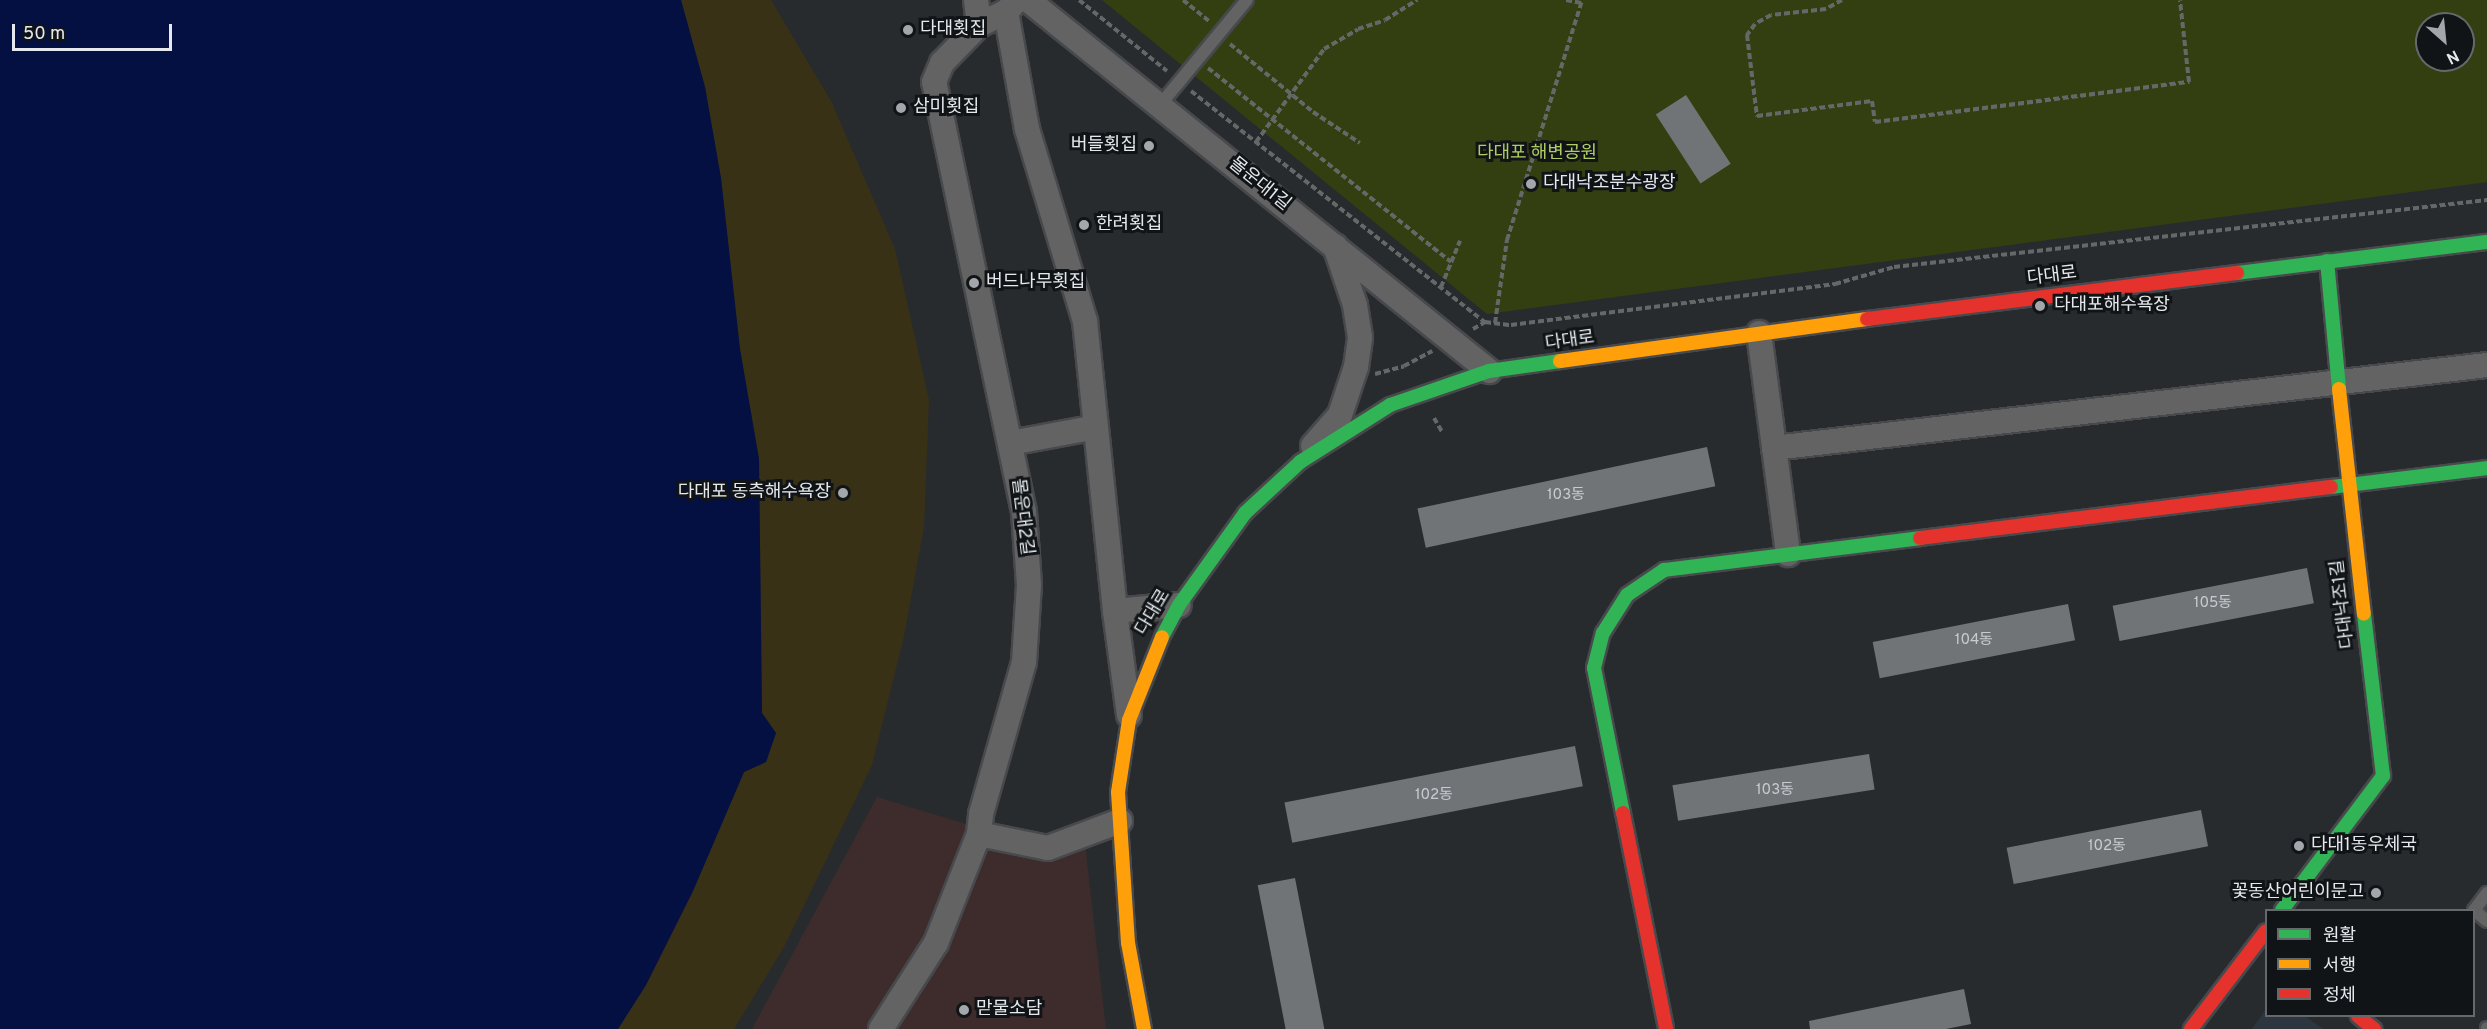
<!DOCTYPE html>
<html>
<head>
<meta charset="utf-8">
<style>
  body { margin:0 }
  #map { position:relative; width:2487px; height:1029px; overflow:hidden; background:#282b2e; font-family:Overpass,"Noto Sans KR",sans-serif }
  div>[style] { position:absolute }
  .built>* { inset:0; background:#2d363e }
  .industrial>* { inset:0; background:#3d2c2b }
  .green>* { inset:0; background:#343f11 }
  .sand>* { inset:0; background:#383115 }
  .water>* { inset:0; background:#040f42 }
  .building>* { inset:0; background:#717477; transform-origin:0 0 }
  .path>* { height:4px; margin-top:-2px; transform-origin:0; background:repeating-linear-gradient(90deg,#666768 0 6px,transparent 0 9px) }
  .roads { filter:drop-shadow(2px 0 #47494c) drop-shadow(-2px 0 #47494c) drop-shadow(0 2px #47494c) drop-shadow(0 -2px #47494c) }
  .lane>* { height:12px; margin:-6px; padding:0 6px; transform-origin:6px; border-radius:6px; background:#636364 }
  .street>* { height:24px; margin:-12px; padding:0 12px; transform-origin:12px; border-radius:12px; background:#636364 }
  .fast>* { height:14px; margin:-7px; padding:0 7px; transform-origin:7px; border-radius:7px; background:#30b455 }
  .slow>* { height:14px; margin:-7px; padding:0 7px; transform-origin:7px; border-radius:7px; background:#ff9f0a }
  .jam>* { height:14px; margin:-7px; padding:0 7px; transform-origin:7px; border-radius:7px; background:#e5322d }
  .dots>* { width:16px; height:16px; translate:-50% -50%; box-sizing:border-box; border:3px solid #111416; border-radius:50% }
  span { translate:-50% -50%; white-space:nowrap; text-align:center; line-height:1.15; -webkit-text-stroke:6px #111416; paint-order:stroke }
  .number-label { font-size:15px; color:#c8cbcf }
  .number-label span { -webkit-text-stroke-width:0 }
  .poi-label { font-size:18px; color:#e5e8ec }
  .left { translate:0 -50%; text-align:left }
  .right { translate:-100% -50%; text-align:right }
  .park-label { font-size:18px; color:#b0cd63 }
  .street-label { font-size:18px; color:#e5e8ec }
  .legend { position:absolute; left:2265px; top:909px; width:210px; height:108px; box-sizing:border-box; background:#111416; border:2px solid #66696c; margin:0; padding:8px 10px; list-style:none; font-size:18px; color:#e5e8ec }
  .legend li { display:flex; align-items:center; gap:12px; height:30px }
  .legend b { width:30px; border:2px solid #66696c }
  .north { position:absolute; left:2415px; top:12px; width:60px; height:60px; box-sizing:border-box; background:#111416; border:2px solid #66696c; border-radius:50%; rotate:153deg; font-size:16px; font-weight:700; line-height:24px; text-align:center; color:#e5e8ec }
  .north::after { content:''; display:block; margin:auto; width:21px; height:27px; background:#a3a6aa; clip-path:polygon(50% 0,100% 100%,50% 72%,0 100%) }
  .scale { position:absolute; left:12px; top:24px; width:160px; height:27px; box-sizing:border-box; border:3px solid #e5e8ec; border-top:0; padding-left:8px; font-size:18px; line-height:21px; white-space:nowrap; color:#e5e8ec; -webkit-text-stroke:4px #111416; paint-order:stroke }
</style>
</head>
<body>
<div id="map">
  <div class="built">
    <div style="clip-path:polygon(2266px 1009px,2266px 1016px,2305px 1016px,2323px 1029px,2252px 1029px)"></div>
  </div>
  <div class="industrial">
    <div style="clip-path:polygon(877px 797px,1019px 840px,1071px 827px,1084px 835px,1106px 1029px,752px 1029px)"></div>
  </div>
  <div class="green">
    <div style="clip-path:polygon(evenodd,1102px 0,2487px 0,2487px 182px,1487px 314px,1102px 0,2427px 24px,2463px 24px,2463px 60px,2427px 60px,2427px 24px)"></div>
  </div>
  <div class="sand">
    <div style="clip-path:polygon(681px 0,771px 0,831px 101px,895px 249px,929px 400px,924px 527px,904px 636px,872px 765px,784px 947px,734px 1029px,618px 1029px,646px 985px,693px 891px,744px 772px,766px 762px,776px 733px,762px 713px,759px 459px,740px 349px,721px 178px,705px 87px)"></div>
  </div>
  <div class="water">
    <div style="clip-path:polygon(0 0,681px 0,705px 87px,721px 178px,740px 349px,759px 459px,762px 713px,776px 733px,766px 762px,744px 772px,693px 891px,646px 985px,618px 1029px,0 1029px)"></div>
  </div>
  <div class="building">
    <div style="left:1686px;top:95px;width:82px;height:36px;rotate:57deg"></div>
    <div style="left:1707px;top:447px;width:40px;height:296px;rotate:78deg"></div>
    <div style="left:2307px;top:568px;width:36px;height:198px;rotate:79deg"></div>
    <div style="left:2068px;top:604px;width:37px;height:199px;rotate:79deg"></div>
    <div style="left:1575px;top:746px;width:41px;height:296px;rotate:79deg"></div>
    <div style="left:1869px;top:754px;width:36px;height:199px;rotate:81deg"></div>
    <div style="left:2201px;top:810px;width:37px;height:198px;rotate:79deg"></div>
    <div style="left:1295px;top:878px;width:154px;height:38px;rotate:79deg"></div>
    <div style="clip-path:polygon(1964px 989px,1971px 1024px,1946px 1029px,1810px 1029px,1809px 1021px)"></div>
  </div>
  <div class="path">
    <div style="left:1079px;top:0;width:113px;rotate:38.9deg"></div>
    <div style="left:1183px;top:0;width:33px;rotate:39deg"></div>
    <div style="left:1566px;top:0;width:15px;rotate:11deg"></div>
    <div style="left:1842px;top:0;width:18px;rotate:151deg"></div>
    <div style="left:1826px;top:9px;width:55px;rotate:173.8deg"></div>
    <div style="left:1771px;top:15px;width:18px;rotate:151deg"></div>
    <div style="left:1755px;top:24px;width:14px;rotate:126deg"></div>
    <div style="left:1747px;top:35px;width:82px;rotate:83deg"></div>
    <div style="left:1757px;top:116px;width:116px;rotate:-7.4deg"></div>
    <div style="left:1872px;top:101px;width:21px;rotate:82deg"></div>
    <div style="left:1875px;top:122px;width:317px;rotate:-7.3deg"></div>
    <div style="left:2189px;top:82px;width:82px;rotate:-96.3deg"></div>
    <div style="left:1230px;top:44px;width:107px;rotate:39.3deg"></div>
    <div style="left:1313px;top:112px;width:56px;rotate:33.4deg"></div>
    <div style="left:1208px;top:68px;width:311px;rotate:38.6deg"></div>
    <div style="left:1191px;top:91px;width:374px;rotate:38.2deg"></div>
    <div style="left:1485px;top:322px;width:26px;rotate:7deg"></div>
    <div style="left:1511px;top:325px;width:327px;rotate:-7.2deg"></div>
    <div style="left:1835px;top:284px;width:61px;rotate:-16.1deg"></div>
    <div style="left:1894px;top:267px;width:597px;rotate:-6.45deg"></div>
    <div style="left:1256px;top:142px;width:115px;rotate:-53.8deg"></div>
    <div style="left:1324px;top:49px;width:39px;rotate:-30deg"></div>
    <div style="left:1358px;top:29px;width:28px;rotate:-18deg"></div>
    <div style="left:1385px;top:20px;width:38px;rotate:-32deg"></div>
    <div style="left:1441px;top:287px;width:50px;rotate:-67.6deg"></div>
    <div style="left:1495px;top:323px;width:84px;rotate:-81.8deg"></div>
    <div style="left:1507px;top:240px;width:251px;rotate:-72.6deg"></div>
    <div style="left:1473px;top:329px;width:14px;rotate:-30deg"></div>
    <div style="left:1375px;top:374px;width:30px;rotate:-15deg"></div>
    <div style="left:1404px;top:366px;width:32px;rotate:-28deg"></div>
    <div style="left:1434px;top:418px;width:16px;rotate:60deg"></div>
  </div>
  <div class="roads">
    <div class="lane">
      <div style="left:1160px;top:105px;width:136px;rotate:-50.4deg"></div>
      <div style="left:2487px;top:893px;width:21px;rotate:127deg"></div>
      <div style="left:2474px;top:910px;width:17px;rotate:40deg"></div>
      <div style="left:2487px;top:1029px;width:1px;rotate:-90deg"></div>
    </div>
    <div class="street">
      <div style="left:976px;top:0;width:25px;rotate:83deg"></div>
      <div style="left:1028px;top:0;width:592px;rotate:38.83deg"></div>
      <div style="left:1015px;top:2px;width:13px;rotate:132deg"></div>
      <div style="left:1006px;top:12px;width:119px;rotate:79.8deg"></div>
      <div style="left:1027px;top:129px;width:201px;rotate:73.2deg"></div>
      <div style="left:1085px;top:321px;width:292px;rotate:84.1deg"></div>
      <div style="left:1759px;top:333px;width:223px;rotate:82.5deg"></div>
      <div style="left:1010px;top:443px;width:87px;rotate:-10.5deg"></div>
      <div style="left:1313px;top:446px;width:41px;rotate:-48.9deg"></div>
      <div style="left:1340px;top:415px;width:51px;rotate:-71.6deg"></div>
      <div style="left:1356px;top:367px;width:30px;rotate:-82deg"></div>
      <div style="left:1360px;top:337px;width:32px;rotate:-99deg"></div>
      <div style="left:1355px;top:305px;width:62px;rotate:-108.7deg"></div>
      <div style="left:1774px;top:448px;width:718px;rotate:-6.64deg"></div>
      <div style="left:1129px;top:715px;width:105px;rotate:-97.7deg"></div>
      <div style="left:1115px;top:611px;width:64px;rotate:-5.4deg"></div>
      <div style="left:979px;top:834px;width:70px;rotate:11.5deg"></div>
      <div style="left:1048px;top:848px;width:77px;rotate:-20.6deg"></div>
      <div style="left:881px;top:1029px;width:102px;rotate:-57.4deg"></div>
      <div style="left:936px;top:943px;width:117px;rotate:-68.5deg"></div>
      <div style="left:979px;top:834px;width:20px;rotate:-84deg"></div>
      <div style="left:981px;top:814px;width:158px;rotate:-74.2deg"></div>
      <div style="left:1024px;top:662px;width:77px;rotate:-86.3deg"></div>
      <div style="left:1029px;top:585px;width:73px;rotate:-93.9deg"></div>
      <div style="left:1024px;top:512px;width:439px;rotate:-101.8deg"></div>
      <div style="left:934px;top:82px;width:21px;rotate:-67deg"></div>
      <div style="left:942px;top:63px;width:53px;rotate:-45.8deg"></div>
      <div style="left:979px;top:25px;width:30px;rotate:-26deg"></div>
    </div>
    <div class="fast">
      <div style="left:2327px;top:261px;width:129px;rotate:84.6deg"></div>
      <div style="left:2237px;top:273px;width:252px;rotate:-7.1deg"></div>
      <div style="left:2331px;top:487px;width:157px;rotate:-6.9deg"></div>
      <div style="left:1162px;top:637px;width:36px;rotate:-62deg"></div>
      <div style="left:1179px;top:605px;width:113px;rotate:-54.3deg"></div>
      <div style="left:1245px;top:513px;width:75px;rotate:-42.8deg"></div>
      <div style="left:1300px;top:462px;width:107px;rotate:-32.3deg"></div>
      <div style="left:1390px;top:405px;width:105px;rotate:-19deg"></div>
      <div style="left:1489px;top:371px;width:72px;rotate:-8deg"></div>
      <div style="left:1623px;top:813px;width:148px;rotate:-101.3deg"></div>
      <div style="left:1594px;top:668px;width:36px;rotate:-76deg"></div>
      <div style="left:1603px;top:633px;width:45px;rotate:-57.7deg"></div>
      <div style="left:1627px;top:595px;width:45px;rotate:-34deg"></div>
      <div style="left:1664px;top:570px;width:258px;rotate:-7.1deg"></div>
      <div style="left:2282px;top:910px;width:168px;rotate:-53deg"></div>
      <div style="left:2383px;top:776px;width:163px;rotate:-96.7deg"></div>
    </div>
    <div class="slow">
      <div style="left:1560px;top:361px;width:310px;rotate:-7.8deg"></div>
      <div style="left:2339px;top:389px;width:226px;rotate:83.7deg"></div>
      <div style="left:1144px;top:1029px;width:87px;rotate:-100.5deg"></div>
      <div style="left:1128px;top:943px;width:151px;rotate:-93.8deg"></div>
      <div style="left:1118px;top:792px;width:73px;rotate:-81.3deg"></div>
      <div style="left:1129px;top:720px;width:89px;rotate:-68.3deg"></div>
    </div>
    <div class="jam">
      <div style="left:1867px;top:319px;width:373px;rotate:-7.1deg"></div>
      <div style="left:1920px;top:538px;width:414px;rotate:-7.1deg"></div>
      <div style="left:1623px;top:813px;width:220px;rotate:78.7deg"></div>
      <div style="left:2358px;top:1016px;width:21px;rotate:39deg"></div>
      <div style="left:2191px;top:1029px;width:123px;rotate:-52.6deg"></div>
    </div>
  </div>
  <div class="dots">
    <div style="left:908px;top:30px;background:#a3a6aa"></div>
    <div style="left:901px;top:108px;background:#a3a6aa"></div>
    <div style="left:1149px;top:146px;background:#a3a6aa"></div>
    <div style="left:1531px;top:184px;background:#a3a6aa"></div>
    <div style="left:1084px;top:225px;background:#a3a6aa"></div>
    <div style="left:974px;top:283px;background:#a3a6aa"></div>
    <div style="left:2040px;top:306px;background:#a3a6aa"></div>
    <div style="left:843px;top:493px;background:#a3a6aa"></div>
    <div style="left:2299px;top:846px;background:#a3a6aa"></div>
    <div style="left:2376px;top:893px;background:#a3a6aa"></div>
    <div style="left:964px;top:1010px;background:#a3a6aa"></div>
  </div>
  <div class="number-label">
    <span style="left:1566px;top:496px">103동</span>
    <span style="left:2213px;top:604px">105동</span>
    <span style="left:1974px;top:641px">104동</span>
    <span style="left:1775px;top:791px">103동</span>
    <span style="left:1434px;top:796px">102동</span>
    <span style="left:2107px;top:847px">102동</span>
  </div>
  <div class="poi-label">
    <span class="left" style="left:920px;top:30px">다대횟집</span>
    <span class="left" style="left:913px;top:108px">삼미횟집</span>
    <span class="right" style="left:1137px;top:146px">버들횟집</span>
    <span class="left" style="left:1543px;top:184px">다대낙조분수광장</span>
    <span class="left" style="left:1096px;top:225px">한려횟집</span>
    <span class="left" style="left:986px;top:283px">버드나무횟집</span>
    <span class="left" style="left:2054px;top:306px">다대포해수욕장</span>
    <span class="right" style="left:831px;top:493px">다대포 동측해수욕장</span>
    <span class="left" style="left:2311px;top:846px">다대1동우체국</span>
    <span class="right" style="left:2364px;top:893px">꽃동산어린이문고</span>
    <span class="left" style="left:976px;top:1010px">맏물소담</span>
  </div>
  <div class="park-label">
    <span style="left:1537px;top:154px">다대포 해변공원</span>
  </div>
  <div class="street-label">
    <span style="left:1259px;top:185px;rotate:39deg">몰운대1길</span>
    <span style="left:2052px;top:277px;rotate:-7deg">다대로</span>
    <span style="left:1570px;top:342px;rotate:-8deg">다대로</span>
    <span style="left:1021px;top:517px;rotate:83deg">몰운대2길</span>
    <span style="left:2344px;top:604px;rotate:-97deg">다대낙조1길</span>
    <span style="left:1154px;top:613px;rotate:-59deg">다대로</span>
  </div>
  <ul class="legend">
  <li><b style="height:8px;background:#30b455"></b>원활</li>
  <li><b style="height:8px;background:#ff9f0a"></b>서행</li>
  <li><b style="height:8px;background:#e5322d"></b>정체</li>
  </ul>
  <div class="north">N</div>
  <div class="scale">50 m</div>
</div>
</body>
</html>
